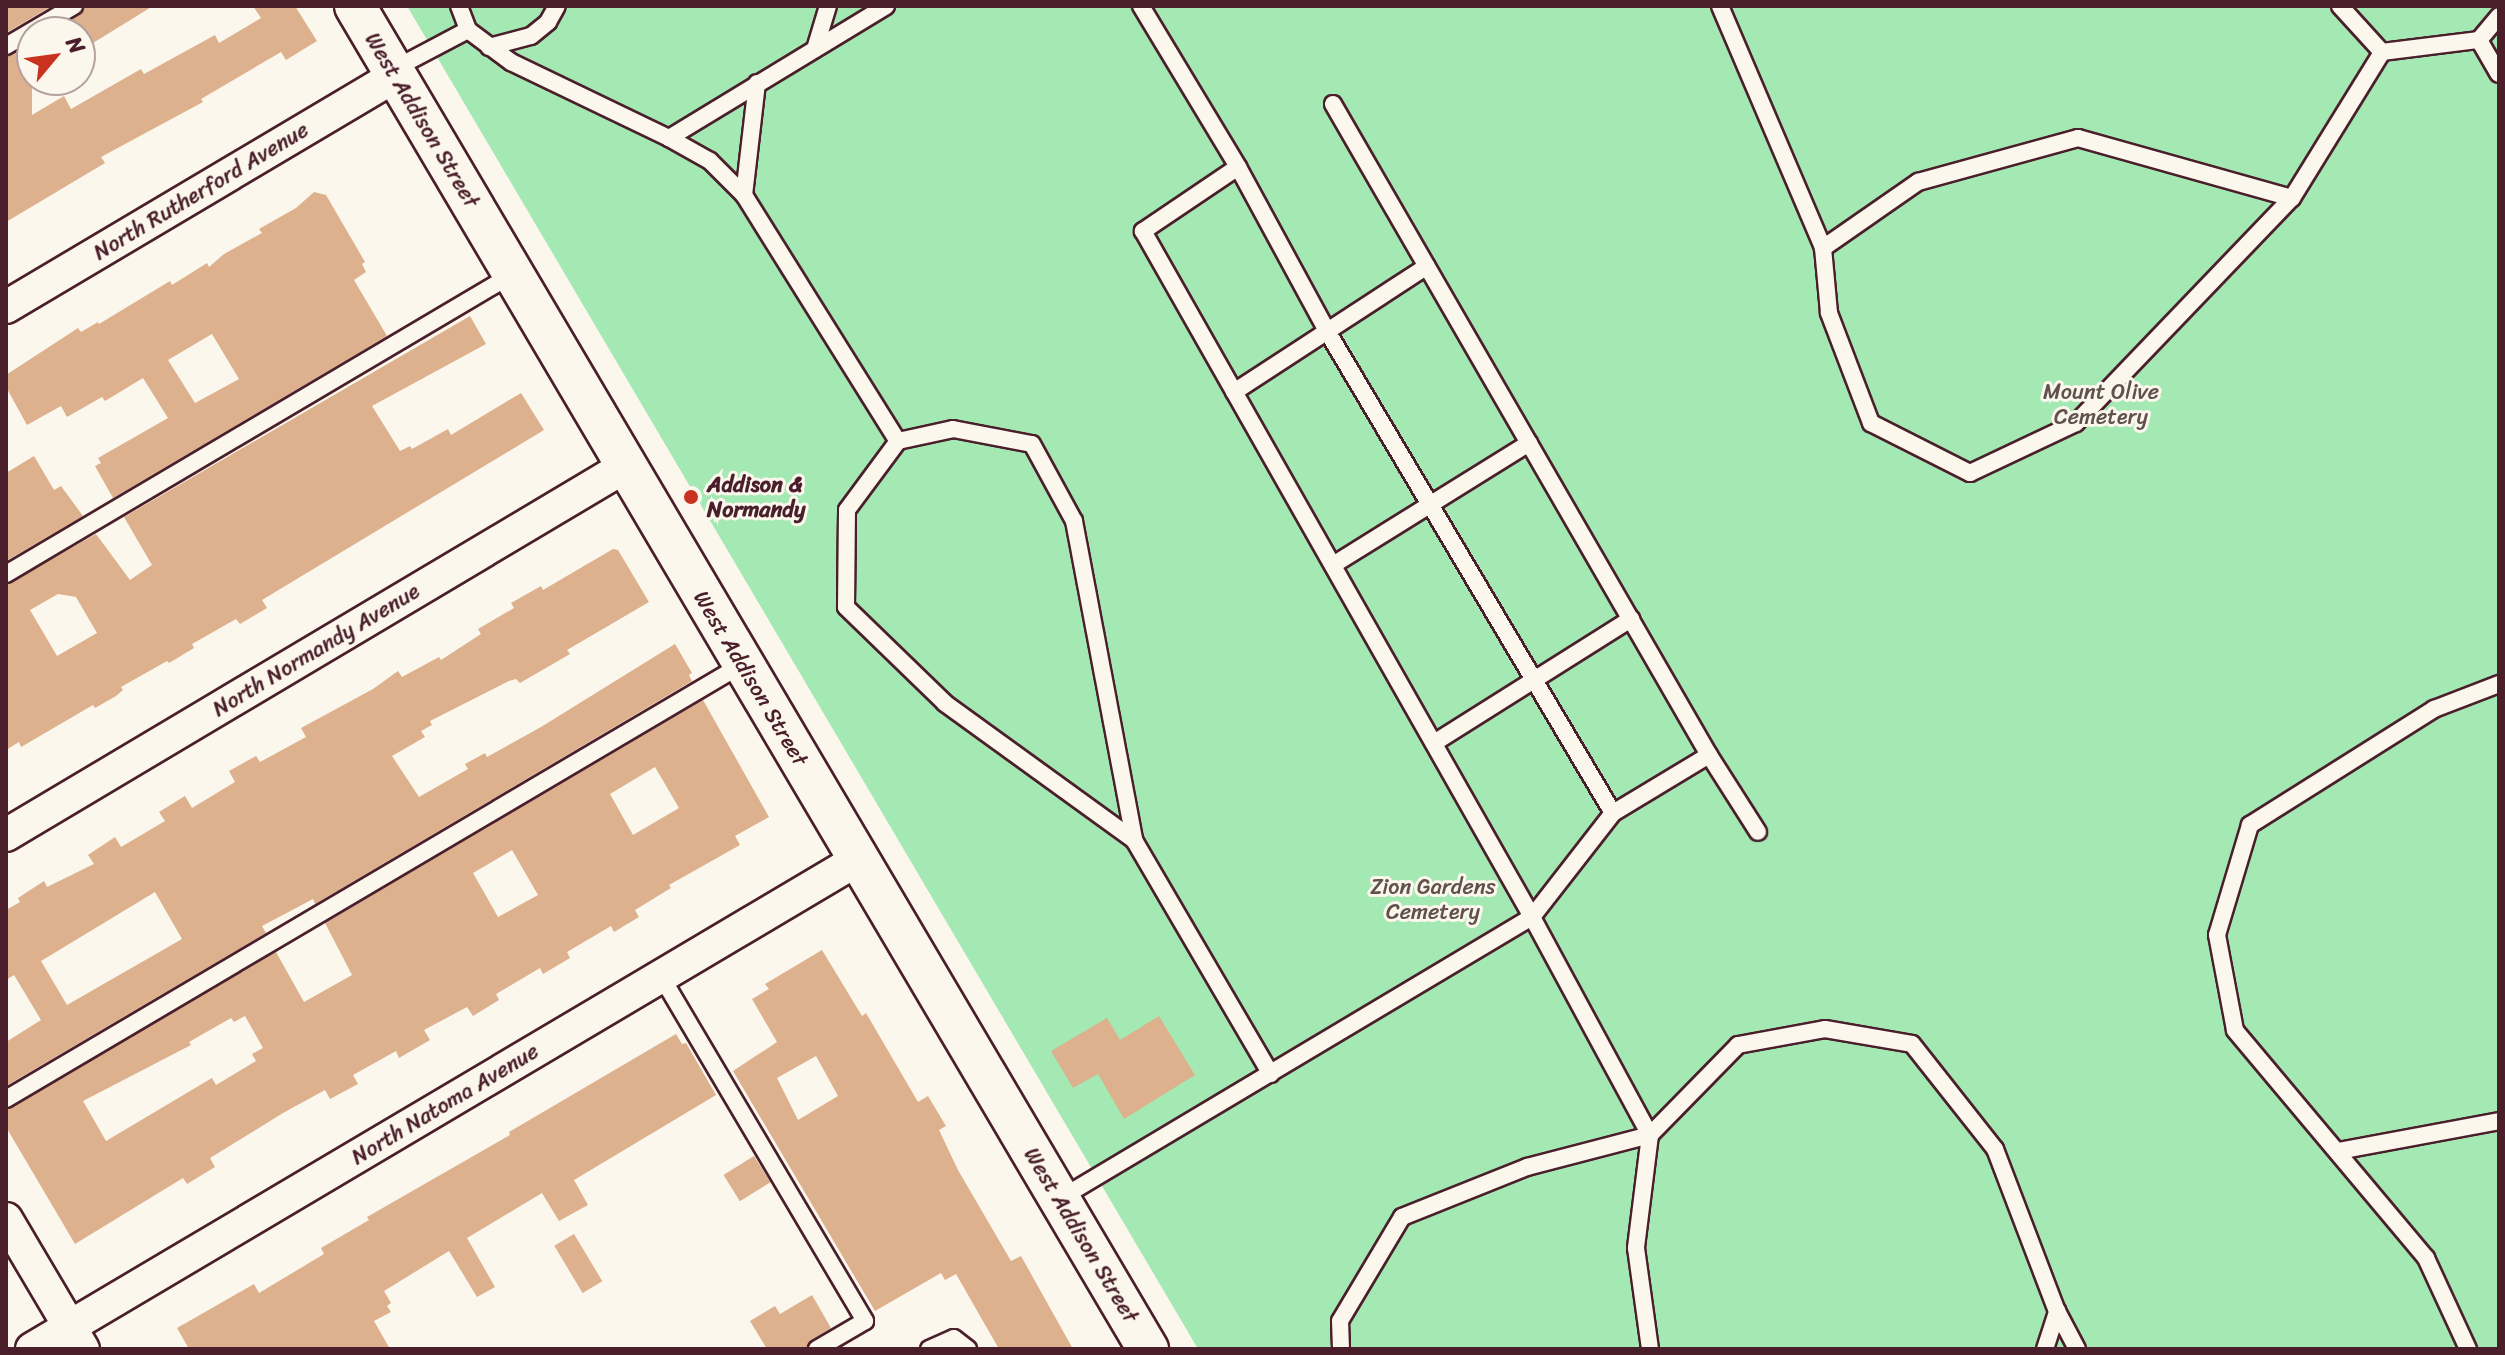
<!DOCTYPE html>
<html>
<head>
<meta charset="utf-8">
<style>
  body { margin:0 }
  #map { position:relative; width:2505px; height:1355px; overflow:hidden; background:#fbf7ec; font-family:Sriracha,sans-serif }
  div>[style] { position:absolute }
  .green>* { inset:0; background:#a4e8b3 }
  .building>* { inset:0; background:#ddb08e; transform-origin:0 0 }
  .roads { filter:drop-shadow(2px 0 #4a1f2b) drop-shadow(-2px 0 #4a1f2b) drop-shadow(0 2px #4a1f2b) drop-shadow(0 -2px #4a1f2b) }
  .service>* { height:16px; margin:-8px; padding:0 8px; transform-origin:8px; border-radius:8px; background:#fbf7ec }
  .minor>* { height:32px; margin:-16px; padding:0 16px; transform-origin:16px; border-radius:16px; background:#fbf7ec }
  .tertiary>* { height:40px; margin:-20px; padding:0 20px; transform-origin:20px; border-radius:20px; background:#fbf7ec }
  .dots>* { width:22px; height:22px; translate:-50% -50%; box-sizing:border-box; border:4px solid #fbf7ec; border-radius:50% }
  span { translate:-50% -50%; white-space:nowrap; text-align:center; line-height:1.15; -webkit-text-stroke:6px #fbf7ec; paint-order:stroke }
  .street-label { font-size:22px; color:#4a1f2b }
  .park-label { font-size:22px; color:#60514d }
  .poi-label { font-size:22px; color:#4a1f2b; font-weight:700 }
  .left { translate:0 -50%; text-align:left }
  .frame { position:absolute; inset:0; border:8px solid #4a1f2b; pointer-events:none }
  .north { position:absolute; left:16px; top:16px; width:80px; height:80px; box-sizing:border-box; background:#fbf7ec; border:2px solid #b4a19f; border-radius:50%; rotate:61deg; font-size:22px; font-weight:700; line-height:32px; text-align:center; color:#4a1f2b }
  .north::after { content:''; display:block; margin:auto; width:28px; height:36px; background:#c8321e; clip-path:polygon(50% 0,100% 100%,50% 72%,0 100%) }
</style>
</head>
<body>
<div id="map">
  <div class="green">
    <div style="clip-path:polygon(407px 6px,2499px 6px,2499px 1349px,1198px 1349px)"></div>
  </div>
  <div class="building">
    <div style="clip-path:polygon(6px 6px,52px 6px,6px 33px)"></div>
    <div style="clip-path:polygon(85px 6px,153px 6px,80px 51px,80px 32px,52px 32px,80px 15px)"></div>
    <div style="clip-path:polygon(253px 6px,295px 6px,317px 41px,286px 60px,281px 52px,201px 99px,203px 102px,101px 157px,105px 163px,6px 222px,6px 57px,32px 43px,32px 115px,64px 96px,71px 109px,141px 69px,144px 74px,215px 35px,219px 43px,261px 18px)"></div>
    <div style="clip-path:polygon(evenodd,314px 192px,326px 195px,365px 262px,362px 264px,366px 272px,354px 280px,387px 336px,113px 498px,95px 466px,101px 463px,98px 458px,168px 418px,143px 378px,105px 401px,102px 397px,67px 417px,61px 406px,27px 425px,6px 387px,6px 375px,78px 328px,81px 332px,98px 322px,99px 324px,170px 281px,172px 285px,207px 263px,209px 267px,224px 254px,262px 233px,259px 229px,296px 208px,314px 192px,212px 334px,239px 379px,195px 403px,168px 360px,212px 334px)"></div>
    <div style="clip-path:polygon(evenodd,470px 316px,486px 344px,372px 406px,400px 451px,410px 446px,412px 449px,448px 429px,451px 435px,521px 393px,544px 430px,262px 600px,267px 608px,240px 624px,236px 619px,192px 644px,194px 648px,169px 663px,167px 661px,121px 687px,123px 690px,116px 696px,95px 708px,93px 705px,21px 747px,19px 742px,6px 750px,6px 585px,96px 534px,130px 580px,152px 565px,124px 517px,470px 316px,58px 594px,76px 597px,97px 633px,57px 656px,30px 610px,58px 594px)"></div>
    <div style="clip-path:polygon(34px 456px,54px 490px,61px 486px,83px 516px,6px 561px,6px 473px)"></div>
    <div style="clip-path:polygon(evenodd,613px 549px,618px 550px,649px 602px,567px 650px,570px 654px,520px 683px,516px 679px,509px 681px,430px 721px,432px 725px,421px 731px,425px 737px,392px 756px,419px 797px,468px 769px,465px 764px,485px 753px,487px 757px,541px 727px,675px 644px,692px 673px,689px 675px,692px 681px,315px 904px,313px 899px,262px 926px,266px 933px,6px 1086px,6px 1042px,41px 1020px,14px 975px,6px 980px,6px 910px,20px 902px,18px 898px,44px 881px,47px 887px,94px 864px,88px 855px,115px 837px,121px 847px,165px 821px,159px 812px,185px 796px,192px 808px,235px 782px,229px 771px,256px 756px,260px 762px,306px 737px,301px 728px,373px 689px,398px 671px,402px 677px,439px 657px,441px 660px,481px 634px,478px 629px,514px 608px,511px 603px,541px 586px,543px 590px,613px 549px,155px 892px,182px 939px,67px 1005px,41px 961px,155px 892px)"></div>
    <div style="clip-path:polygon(evenodd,703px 700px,769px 817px,735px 836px,740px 845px,669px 885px,671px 888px,635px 910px,639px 917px,614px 932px,611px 926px,567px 952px,570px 958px,543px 974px,540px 968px,496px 994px,499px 1000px,473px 1016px,467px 1007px,424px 1030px,430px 1040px,399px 1058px,396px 1051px,353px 1075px,358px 1084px,330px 1099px,325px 1090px,283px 1113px,210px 1158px,215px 1167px,187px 1184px,183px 1178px,75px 1244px,6px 1127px,6px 1110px,276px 952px,304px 1002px,352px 975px,325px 923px,703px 700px,655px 767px,679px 808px,633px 835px,610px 794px,655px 767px,703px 700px,512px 850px,538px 895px,498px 917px,473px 873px,512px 850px,703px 700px,245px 1016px,263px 1048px,252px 1054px,256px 1061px,216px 1085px,212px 1078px,106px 1141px,83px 1101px,191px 1045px,189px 1042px,231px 1018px,234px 1022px,245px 1016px)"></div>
    <div style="clip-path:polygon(evenodd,822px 950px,862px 1016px,866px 1013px,918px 1102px,928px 1096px,946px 1126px,939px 1130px,958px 1170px,1011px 1261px,1021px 1256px,1073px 1349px,999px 1349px,956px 1274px,945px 1280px,941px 1273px,875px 1311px,733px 1071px,777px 1042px,752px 999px,769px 989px,765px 984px,822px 950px,816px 1056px,838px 1096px,798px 1120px,777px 1078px,816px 1056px)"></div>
    <div style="clip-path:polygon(1159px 1016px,1195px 1075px,1124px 1119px,1098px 1074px,1073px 1088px,1051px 1051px,1107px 1018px,1120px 1040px)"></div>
    <div style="clip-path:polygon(676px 1034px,682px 1044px,686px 1043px,716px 1095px,574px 1180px,588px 1205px,559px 1221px,542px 1193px,467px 1238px,495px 1287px,477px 1297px,449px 1251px,384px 1291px,391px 1303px,387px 1306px,391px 1312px,374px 1321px,390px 1349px,189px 1349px,177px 1328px,254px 1284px,259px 1293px,324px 1254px,321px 1248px,369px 1220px,367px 1217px,510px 1135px,509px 1132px)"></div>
    <div style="left:754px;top:1156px;width:31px;height:36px;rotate:58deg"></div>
    <div style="left:574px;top:1234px;width:55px;height:23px;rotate:59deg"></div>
    <div style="clip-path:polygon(812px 1295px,831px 1328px,811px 1340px,806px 1349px,767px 1349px,750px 1321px,775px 1306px,780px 1314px)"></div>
  </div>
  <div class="roads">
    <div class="service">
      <div style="left:459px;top:6px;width:26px;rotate:69deg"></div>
      <div style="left:468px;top:30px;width:54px;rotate:36.7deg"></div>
      <div style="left:511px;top:62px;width:175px;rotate:25.7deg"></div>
      <div style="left:669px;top:138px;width:254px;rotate:-31.3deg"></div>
      <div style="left:1141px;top:6px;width:188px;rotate:58.9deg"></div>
      <div style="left:1238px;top:167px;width:187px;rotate:61.5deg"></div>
      <div style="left:1327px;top:331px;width:560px;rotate:59.32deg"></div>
      <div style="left:1720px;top:6px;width:263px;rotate:66.9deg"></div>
      <div style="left:1823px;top:248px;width:65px;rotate:84.7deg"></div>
      <div style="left:1829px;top:313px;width:118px;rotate:69.1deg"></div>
      <div style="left:1871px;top:423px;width:111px;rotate:26.8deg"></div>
      <div style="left:1970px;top:473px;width:117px;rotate:-25.3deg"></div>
      <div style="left:2076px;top:423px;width:312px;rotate:-46.2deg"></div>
      <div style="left:2292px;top:198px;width:172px;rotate:-58.3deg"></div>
      <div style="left:2382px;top:52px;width:98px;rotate:-7.1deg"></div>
      <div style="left:2479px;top:40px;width:31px;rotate:-50deg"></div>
      <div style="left:2340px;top:6px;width:62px;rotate:47.6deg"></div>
      <div style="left:2479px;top:40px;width:39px;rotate:60deg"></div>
      <div style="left:6px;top:46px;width:79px;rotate:-30.5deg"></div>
      <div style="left:489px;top:47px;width:43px;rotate:-14.7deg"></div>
      <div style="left:531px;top:36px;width:22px;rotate:-39deg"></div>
      <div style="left:548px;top:22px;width:18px;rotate:-61deg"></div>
      <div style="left:815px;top:49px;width:45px;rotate:-73.2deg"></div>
      <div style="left:392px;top:70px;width:86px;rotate:-27.8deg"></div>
      <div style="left:757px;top:83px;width:113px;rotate:96.6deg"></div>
      <div style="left:744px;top:195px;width:290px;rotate:58deg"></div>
      <div style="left:1333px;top:104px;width:752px;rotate:59.99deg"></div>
      <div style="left:1709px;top:755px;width:91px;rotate:57.5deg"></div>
      <div style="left:669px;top:138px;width:47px;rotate:29.3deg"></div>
      <div style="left:710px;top:161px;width:48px;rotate:45deg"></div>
      <div style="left:1238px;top:167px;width:115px;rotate:146deg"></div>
      <div style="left:1143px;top:231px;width:789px;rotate:60.44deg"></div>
      <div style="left:1532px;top:917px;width:248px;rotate:61.6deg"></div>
      <div style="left:1650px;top:1135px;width:114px;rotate:97.1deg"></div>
      <div style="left:1636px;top:1248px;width:102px;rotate:82.1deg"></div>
      <div style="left:1823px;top:248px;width:116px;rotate:-34.8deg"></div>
      <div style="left:1918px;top:182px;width:166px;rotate:-15.4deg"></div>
      <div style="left:2078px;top:138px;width:222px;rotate:15.7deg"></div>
      <div style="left:1234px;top:392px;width:230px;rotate:-33.1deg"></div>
      <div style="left:1333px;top:565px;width:231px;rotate:-31.9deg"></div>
      <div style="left:6px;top:574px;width:589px;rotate:-30.61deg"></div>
      <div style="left:1434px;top:743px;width:233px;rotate:-32.2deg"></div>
      <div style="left:1134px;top:840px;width:233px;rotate:-144.1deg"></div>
      <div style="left:945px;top:703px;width:138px;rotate:-135.9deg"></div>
      <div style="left:846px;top:607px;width:97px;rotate:-89.4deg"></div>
      <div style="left:847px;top:510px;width:86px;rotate:-53.5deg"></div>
      <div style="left:898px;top:441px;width:56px;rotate:-12.3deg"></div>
      <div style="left:953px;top:429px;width:80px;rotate:10.8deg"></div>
      <div style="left:1032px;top:444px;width:88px;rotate:61.4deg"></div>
      <div style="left:1074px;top:521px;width:325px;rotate:79.3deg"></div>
      <div style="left:1134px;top:840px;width:271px;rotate:59.7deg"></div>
      <div style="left:661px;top:976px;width:401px;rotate:59.4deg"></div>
      <div style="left:865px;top:1321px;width:56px;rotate:149.7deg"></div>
      <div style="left:6px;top:1099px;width:856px;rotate:-30.55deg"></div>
      <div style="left:2339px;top:1151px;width:163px;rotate:-10.6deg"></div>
      <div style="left:1061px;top:1198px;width:548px;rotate:-30.82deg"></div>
      <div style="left:1532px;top:917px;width:132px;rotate:-52.1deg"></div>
      <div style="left:1613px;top:813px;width:112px;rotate:-31.1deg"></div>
      <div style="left:929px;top:1349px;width:27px;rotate:-24deg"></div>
      <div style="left:954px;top:1338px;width:18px;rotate:38deg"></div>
      <div style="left:1341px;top:1349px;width:28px;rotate:-92deg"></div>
      <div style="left:1340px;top:1321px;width:121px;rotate:-59.2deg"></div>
      <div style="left:1402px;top:1217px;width:135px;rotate:-21.8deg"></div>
      <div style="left:1527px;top:1167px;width:127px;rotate:-14.6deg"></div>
      <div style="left:1650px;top:1135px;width:126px;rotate:-45.6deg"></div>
      <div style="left:1738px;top:1045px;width:88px;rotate:-10.4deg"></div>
      <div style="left:1825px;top:1029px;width:88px;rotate:9.8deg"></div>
      <div style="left:1912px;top:1044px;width:134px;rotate:51.7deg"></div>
      <div style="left:1995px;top:1149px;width:173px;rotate:69.1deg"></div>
      <div style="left:2057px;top:1311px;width:43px;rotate:62.2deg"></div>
      <div style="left:2045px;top:1349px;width:40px;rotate:-72deg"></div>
      <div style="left:2468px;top:1349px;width:100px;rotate:-114.8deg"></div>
      <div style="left:2426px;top:1258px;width:297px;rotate:-130deg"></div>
      <div style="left:2235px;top:1030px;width:97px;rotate:-100.7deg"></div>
      <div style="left:2217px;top:935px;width:115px;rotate:-73.3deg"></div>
      <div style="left:2250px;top:825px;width:218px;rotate:-32.2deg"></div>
      <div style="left:2434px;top:709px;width:70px;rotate:-21deg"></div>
    </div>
    <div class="minor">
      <div style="left:6px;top:307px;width:454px;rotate:-30.7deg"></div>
      <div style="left:6px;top:835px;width:721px;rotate:-30.76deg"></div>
      <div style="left:6px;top:1219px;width:151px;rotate:59.4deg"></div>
      <div style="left:32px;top:1349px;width:961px;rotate:-30.65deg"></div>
    </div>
    <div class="tertiary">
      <div style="left:355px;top:6px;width:1560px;rotate:59.44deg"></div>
    </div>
  </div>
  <div class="dots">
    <div style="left:691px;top:497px;background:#c8321e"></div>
  </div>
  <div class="street-label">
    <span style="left:422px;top:120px;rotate:59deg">West Addison Street</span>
    <span style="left:201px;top:191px;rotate:-31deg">North Rutherford Avenue</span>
    <span style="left:316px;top:650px;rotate:-31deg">North Normandy Avenue</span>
    <span style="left:751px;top:678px;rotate:59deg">West Addison Street</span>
    <span style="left:445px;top:1104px;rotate:-31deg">North Natoma Avenue</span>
    <span style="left:1081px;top:1235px;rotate:59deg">West Addison Street</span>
  </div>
  <div class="park-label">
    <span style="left:2101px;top:404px">Mount Olive<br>Cemetery</span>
    <span style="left:1433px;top:899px">Zion Gardens<br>Cemetery</span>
  </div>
  <div class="poi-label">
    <span class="left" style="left:707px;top:497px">Addison &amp;<br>Normandy</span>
  </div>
  <div class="frame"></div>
  <div class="north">N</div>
</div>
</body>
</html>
